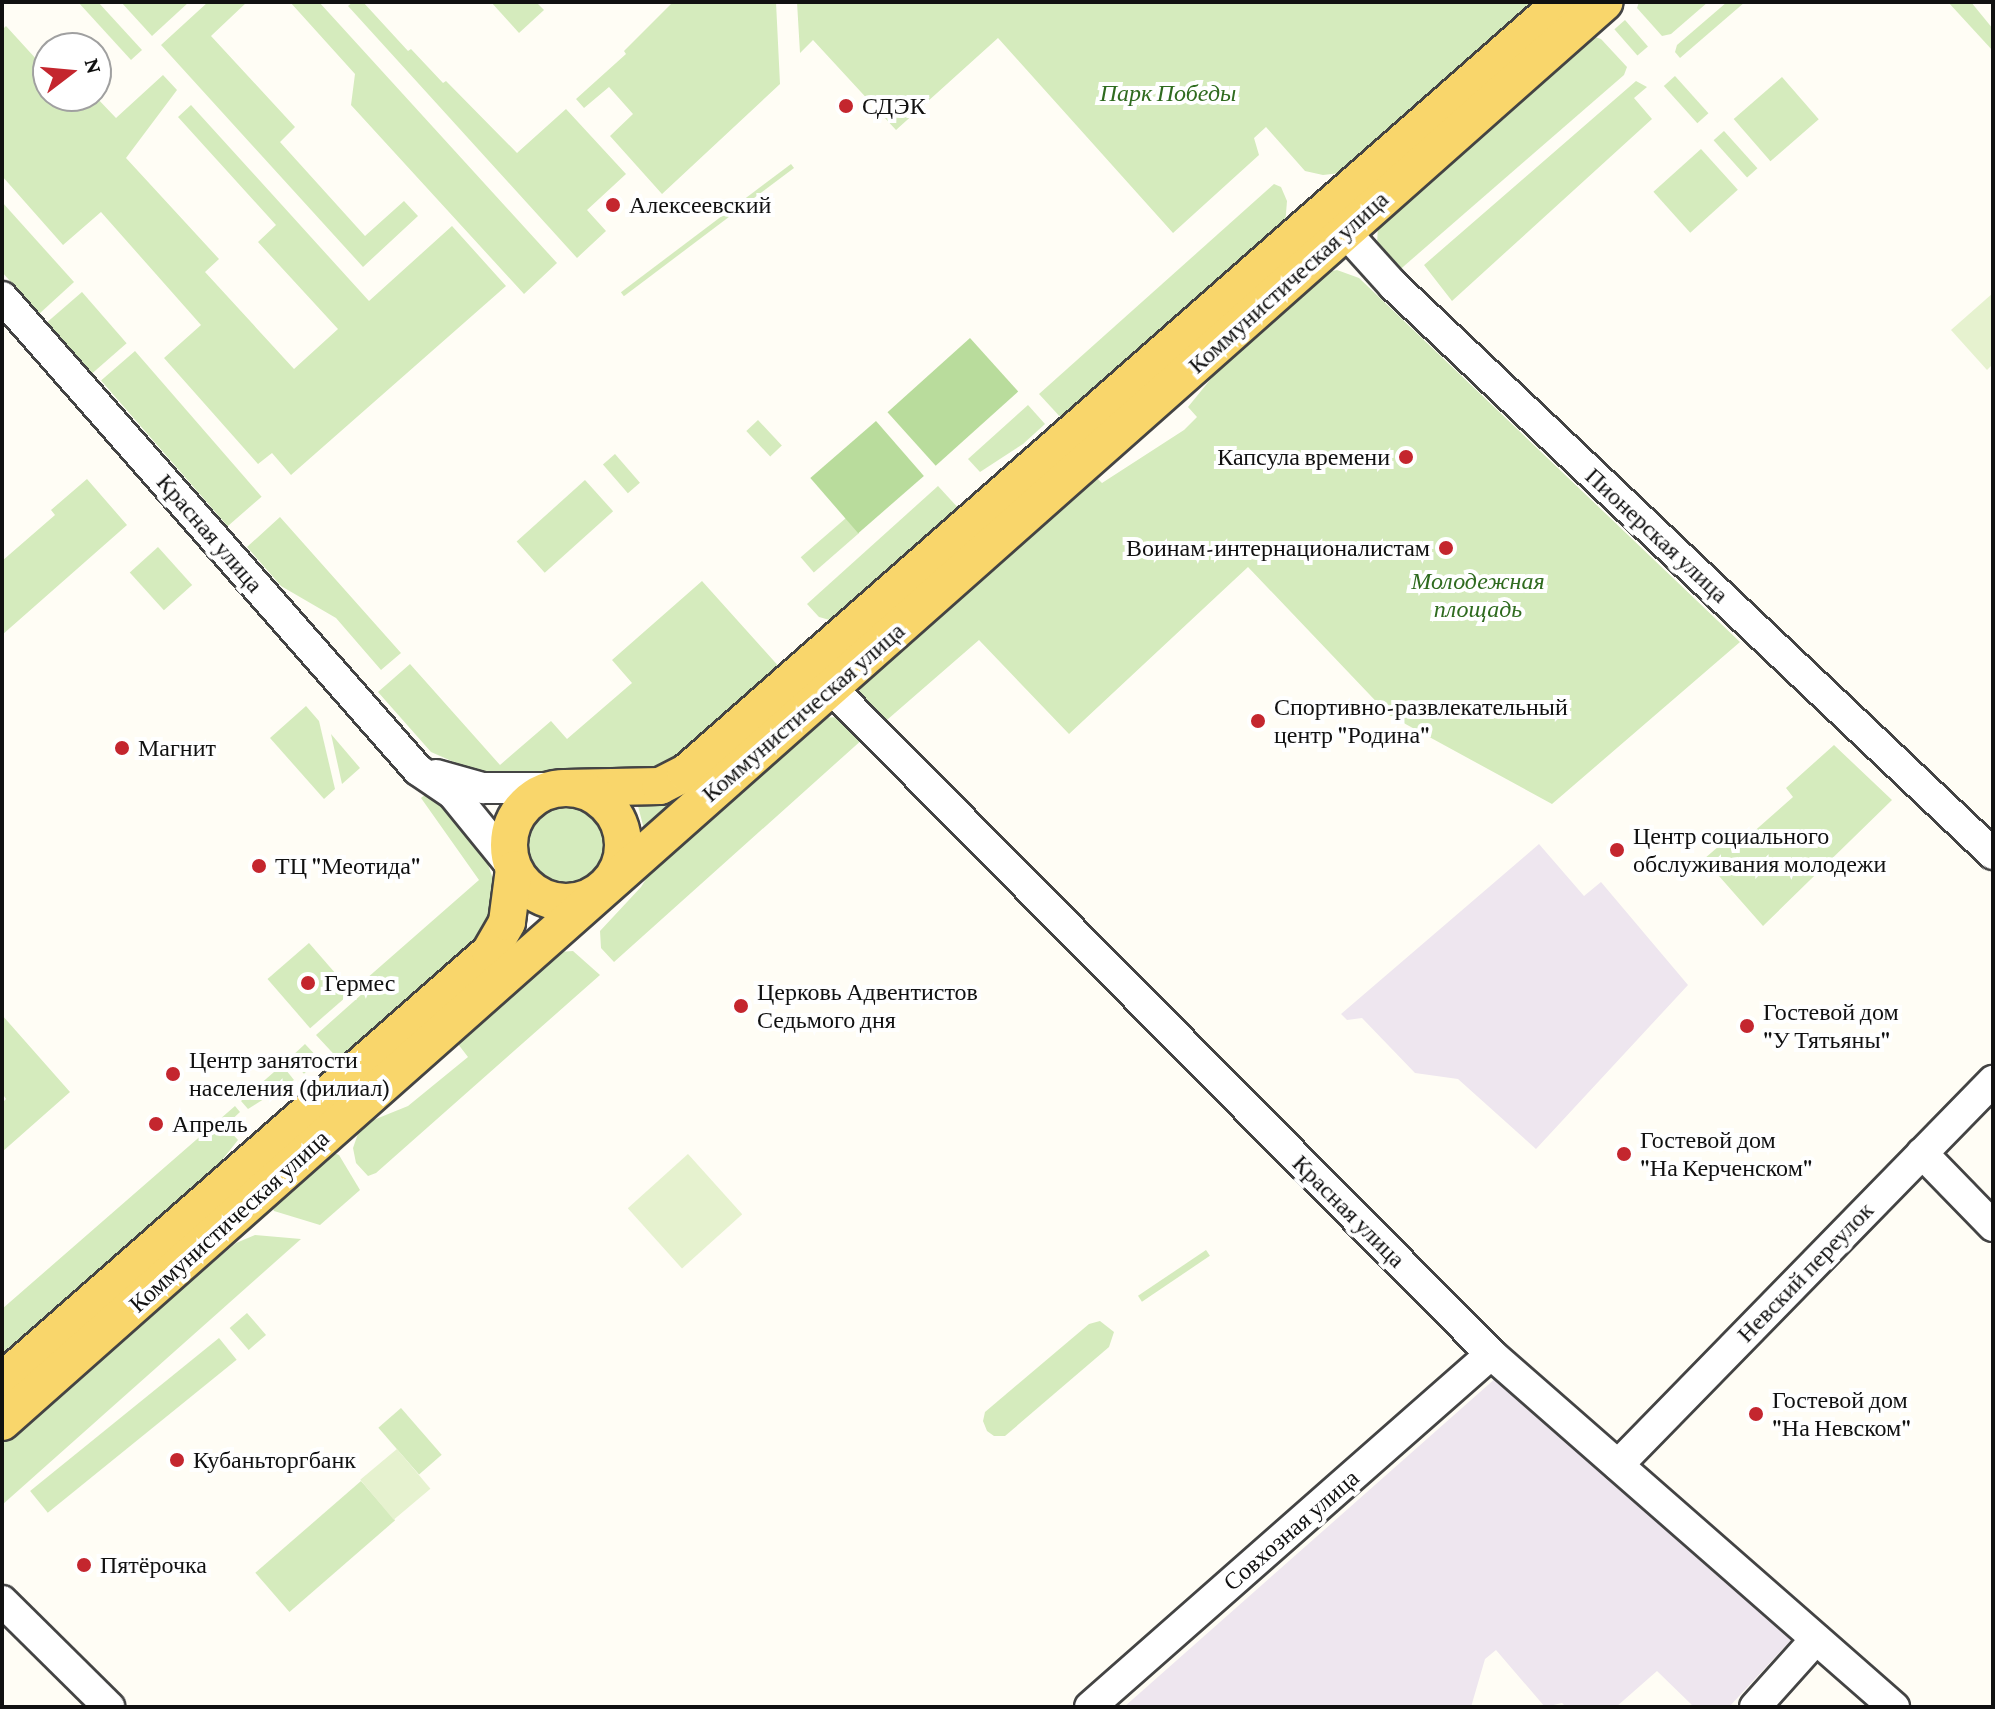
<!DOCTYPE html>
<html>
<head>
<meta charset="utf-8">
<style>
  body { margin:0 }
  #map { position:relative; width:1995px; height:1709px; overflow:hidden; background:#fffdf5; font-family:"Crimson Pro",serif }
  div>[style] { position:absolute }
  .industrial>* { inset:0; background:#eee6ef }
  .green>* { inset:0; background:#d5ebbd; transform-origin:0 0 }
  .round { border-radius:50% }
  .forest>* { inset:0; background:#b9dc9c; transform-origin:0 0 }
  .pitch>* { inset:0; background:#e6f2cf; transform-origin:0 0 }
  .roads { filter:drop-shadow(2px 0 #444) drop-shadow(-2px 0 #444) drop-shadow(0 2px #444) drop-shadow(0 -2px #444) }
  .minor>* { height:30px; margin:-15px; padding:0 15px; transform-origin:15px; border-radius:15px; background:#fff }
  .major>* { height:36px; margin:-18px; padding:0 18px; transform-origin:18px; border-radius:18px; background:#f9d66b }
  .major>.ring { margin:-18px; padding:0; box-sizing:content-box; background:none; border:36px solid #f9d66b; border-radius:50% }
  .dots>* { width:22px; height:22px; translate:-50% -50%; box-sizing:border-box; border:4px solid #fff; border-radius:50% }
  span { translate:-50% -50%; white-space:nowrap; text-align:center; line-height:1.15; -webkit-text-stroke:8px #fff; paint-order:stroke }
  .park-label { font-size:24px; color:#2f6b1f; font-style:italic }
  .poi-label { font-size:24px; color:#111 }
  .left { translate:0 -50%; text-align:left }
  .right { translate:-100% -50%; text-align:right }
  .street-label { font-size:24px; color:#111 }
  .frame { position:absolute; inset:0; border:4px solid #111; pointer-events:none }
  .north { position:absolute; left:32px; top:32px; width:80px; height:80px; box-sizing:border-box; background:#fff; border:2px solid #a0a0a0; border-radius:50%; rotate:74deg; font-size:22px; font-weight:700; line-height:32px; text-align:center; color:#111 }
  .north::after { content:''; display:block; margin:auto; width:28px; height:36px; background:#c4262e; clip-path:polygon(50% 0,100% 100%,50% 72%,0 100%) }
</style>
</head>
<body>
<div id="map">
  <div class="industrial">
    <div style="clip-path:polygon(1539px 844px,1584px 896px,1601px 882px,1688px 985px,1536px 1149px,1458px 1079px,1415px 1073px,1362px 1018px,1347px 1020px,1341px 1014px)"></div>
    <div style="clip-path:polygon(1497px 1377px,1793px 1638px,1729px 1707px,1694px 1707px,1657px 1671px,1616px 1707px,1566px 1707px,1562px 1703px,1545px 1707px,1496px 1650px,1485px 1659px,1471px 1707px,1124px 1707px)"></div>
  </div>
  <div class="green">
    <div style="clip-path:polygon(78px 2px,98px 2px,142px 50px,131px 60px)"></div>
    <div style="clip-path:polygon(121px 2px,189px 2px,152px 36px)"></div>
    <div style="clip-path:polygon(208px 2px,247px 2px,211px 36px,295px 127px,280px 142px,365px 236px,404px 201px,418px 216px,363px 267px,161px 45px)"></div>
    <div style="clip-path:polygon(290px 2px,319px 2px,557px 263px,524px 294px,351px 105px,355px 74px)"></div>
    <div style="clip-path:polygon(353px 2px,363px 2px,408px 51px,411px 49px,443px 83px,446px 81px,517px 153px,566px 109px,626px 174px,587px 210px,606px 231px,577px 258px,348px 6px)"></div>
    <div style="clip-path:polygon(491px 2px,536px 2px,544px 10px,519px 33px)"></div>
    <div style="clip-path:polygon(673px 2px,776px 2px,780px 84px,662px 194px,610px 136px,633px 114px,609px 87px,584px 108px,576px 99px,626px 54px,624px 51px)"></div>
    <div style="clip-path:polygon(797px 2px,1532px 2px,1521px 16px,1341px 173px,1323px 175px,1305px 171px,1266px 127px,1254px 138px,1259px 155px,1173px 233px,998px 38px,896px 130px,813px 40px,800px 53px)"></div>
    <div style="clip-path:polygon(1639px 2px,1708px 2px,1671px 34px,1662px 36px,1637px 8px)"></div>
    <div style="clip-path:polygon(1727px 2px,1745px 2px,1680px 58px,1675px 52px,1677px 45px)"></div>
    <div style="clip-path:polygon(1948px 2px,1971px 2px,1993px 29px,1993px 51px)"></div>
    <div style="left:1625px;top:20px;width:35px;height:14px;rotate:49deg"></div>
    <div style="clip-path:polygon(6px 26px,48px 72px,48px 96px,70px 96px,76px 102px,83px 96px,95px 96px,116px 118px,163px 75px,177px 90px,126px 158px,219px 259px,205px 272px,294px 369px,338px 329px,258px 242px,276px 225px,178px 117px,191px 105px,369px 301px,452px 226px,506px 286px,291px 475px,272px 453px,258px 464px,164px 358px,201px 325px,101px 212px,63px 245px,2px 176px,2px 30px)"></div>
    <div style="clip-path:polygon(1589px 35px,1601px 39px,1627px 67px,1624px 75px,1396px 273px,1377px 246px,1378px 223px)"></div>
    <div style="left:1675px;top:76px;width:50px;height:15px;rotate:48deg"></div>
    <div style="left:1782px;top:77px;width:56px;height:64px;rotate:49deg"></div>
    <div style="clip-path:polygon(1636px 81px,1647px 87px,1634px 98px,1652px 119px,1452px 301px,1424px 265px)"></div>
    <div style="left:1724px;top:131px;width:50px;height:14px;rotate:48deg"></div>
    <div style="left:1701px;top:149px;width:55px;height:64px;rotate:48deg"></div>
    <div style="left:791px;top:164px;width:5px;height:213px;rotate:53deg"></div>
    <div style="clip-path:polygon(1274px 184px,1281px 187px,1287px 201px,1285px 226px,1063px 420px,1039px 394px)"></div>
    <div style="clip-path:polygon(2px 202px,74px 282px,39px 314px,2px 272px)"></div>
    <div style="clip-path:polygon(1337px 270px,1359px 278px,1740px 642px,1552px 804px,1389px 715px,1248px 567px,1069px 734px,979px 640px,880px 726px,858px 697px,862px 684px,1096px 477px,1102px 483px,1184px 430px,1197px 417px,1188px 407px,1218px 370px,1327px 272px)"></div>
    <div style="left:82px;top:292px;width:68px;height:47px;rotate:49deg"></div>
    <div style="left:135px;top:351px;width:193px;height:45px;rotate:49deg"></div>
    <div style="clip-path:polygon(1028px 405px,1045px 424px,1023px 444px,980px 472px,968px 459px)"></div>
    <div style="left:758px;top:420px;width:35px;height:16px;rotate:47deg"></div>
    <div style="left:615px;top:454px;width:38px;height:16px;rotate:49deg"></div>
    <div style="clip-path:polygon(87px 479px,127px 525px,2px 635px,2px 561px,55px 515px,51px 510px)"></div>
    <div style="left:585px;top:480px;width:42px;height:92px;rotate:48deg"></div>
    <div style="clip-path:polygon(938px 486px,961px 511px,837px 622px,819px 617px,807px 604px)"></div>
    <div style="clip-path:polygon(280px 517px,401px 653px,381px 670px,336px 618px,281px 586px,247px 547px)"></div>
    <div style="left:846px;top:518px;width:20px;height:60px;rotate:49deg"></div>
    <div style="left:158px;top:547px;width:51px;height:38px;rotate:48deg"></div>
    <div style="clip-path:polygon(702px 581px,782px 670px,663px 769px,479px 773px,431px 752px,378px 692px,410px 664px,500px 765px,551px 721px,567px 739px,632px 683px,612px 660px)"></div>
    <div style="clip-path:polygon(306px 706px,319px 721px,335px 789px,324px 799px,270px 738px)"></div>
    <div style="clip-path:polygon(837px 717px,864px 738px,614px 962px,601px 948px,600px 931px,641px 887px,653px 868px,823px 718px)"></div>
    <div style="clip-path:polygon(331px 734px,360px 768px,342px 784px)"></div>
    <div style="clip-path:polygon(1834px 745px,1892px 800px,1763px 926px,1704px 859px,1734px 833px,1742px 842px,1793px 797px,1786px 788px)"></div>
    <div style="clip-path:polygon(695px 789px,645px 833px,638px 806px)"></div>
    <div style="clip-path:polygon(426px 794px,441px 800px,483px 850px,492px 876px,494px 907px,484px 935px,343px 1064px,316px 1035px,371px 986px,366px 979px,479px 880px,421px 798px)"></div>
    <div class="round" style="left:519px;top:798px;width:94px;height:94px"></div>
    <div style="left:309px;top:943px;width:65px;height:55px;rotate:49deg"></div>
    <div style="clip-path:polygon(573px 951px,600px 975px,376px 1173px,368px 1176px,356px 1163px,353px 1148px,361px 1125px,408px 1106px,468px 1057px,458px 1044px,497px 1000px,559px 952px)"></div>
    <div style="clip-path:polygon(2px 1015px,70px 1092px,2px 1152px,2px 1103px,6px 1099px,2px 1093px)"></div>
    <div style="left:305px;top:1044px;width:21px;height:21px;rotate:47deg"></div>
    <div style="clip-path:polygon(282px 1065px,294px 1080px,248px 1109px,241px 1101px)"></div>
    <div style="clip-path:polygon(235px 1106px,240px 1112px,225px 1126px,238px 1140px,207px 1179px,2px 1361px,2px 1309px)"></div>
    <div style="clip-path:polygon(327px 1150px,339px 1155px,360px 1190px,320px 1225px,274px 1211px,270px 1202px)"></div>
    <div style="clip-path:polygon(255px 1235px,301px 1239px,2px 1505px,2px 1440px,236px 1243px)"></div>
    <div style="left:1206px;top:1250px;width:7px;height:82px;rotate:56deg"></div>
    <div style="left:247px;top:1313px;width:29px;height:23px;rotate:49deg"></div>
    <div style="clip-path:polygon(1100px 1321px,1114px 1332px,1109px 1347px,1005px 1436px,994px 1436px,987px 1431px,983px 1421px,985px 1412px,1089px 1324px)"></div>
    <div style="left:219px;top:1338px;width:28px;height:243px;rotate:51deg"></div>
    <div style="left:401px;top:1408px;width:62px;height:30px;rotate:49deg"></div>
    <div style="left:361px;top:1481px;width:52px;height:140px;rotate:49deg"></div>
  </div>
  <div class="forest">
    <div style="left:970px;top:338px;width:72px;height:111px;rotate:48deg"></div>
    <div style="left:876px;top:421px;width:73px;height:87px;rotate:49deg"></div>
  </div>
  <div class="pitch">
    <div style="clip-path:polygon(1993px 293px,1993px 364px,1987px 370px,1951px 330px)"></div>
    <div style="left:688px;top:1154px;width:81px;height:81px;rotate:48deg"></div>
    <div style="left:397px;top:1449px;width:52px;height:48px;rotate:50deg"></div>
  </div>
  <div class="roads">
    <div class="minor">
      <div style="left:1330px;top:215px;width:94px;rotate:48deg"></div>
      <div style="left:1393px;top:285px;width:827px;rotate:43.48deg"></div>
      <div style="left:2px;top:297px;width:630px;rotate:48.67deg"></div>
      <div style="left:418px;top:770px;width:42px;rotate:34.4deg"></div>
      <div style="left:453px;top:794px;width:97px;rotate:50.9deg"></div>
      <div style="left:831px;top:688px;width:938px;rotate:45.26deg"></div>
      <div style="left:1491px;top:1354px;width:536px;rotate:41.22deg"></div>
      <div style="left:436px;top:775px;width:49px;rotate:15.5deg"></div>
      <div style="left:483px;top:788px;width:82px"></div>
      <div style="left:1922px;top:1153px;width:102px;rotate:45.8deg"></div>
      <div style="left:1618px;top:1465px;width:537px;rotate:-45.68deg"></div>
      <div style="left:2px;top:1601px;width:151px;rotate:44.7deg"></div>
      <div style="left:1090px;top:1707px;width:534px;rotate:-41.36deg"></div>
      <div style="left:1755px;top:1707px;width:91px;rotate:-48.1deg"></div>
    </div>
    <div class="major">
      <div style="left:565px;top:788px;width:95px;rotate:-1.2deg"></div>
      <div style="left:660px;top:786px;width:29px;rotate:-27deg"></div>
      <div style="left:686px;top:773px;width:1167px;rotate:-41.35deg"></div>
      <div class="ring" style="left:509px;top:788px;width:78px;height:78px"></div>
      <div style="left:2px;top:1381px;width:650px;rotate:-41.32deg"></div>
      <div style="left:490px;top:952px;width:34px;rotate:-60deg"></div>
      <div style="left:507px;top:922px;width:53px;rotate:-82.5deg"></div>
      <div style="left:2px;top:1422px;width:2141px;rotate:-41.54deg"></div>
    </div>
  </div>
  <div class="dots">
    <div style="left:846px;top:106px;background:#c4262e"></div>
    <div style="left:613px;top:205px;background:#c4262e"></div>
    <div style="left:1406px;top:457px;background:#c4262e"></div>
    <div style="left:1446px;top:548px;background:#c4262e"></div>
    <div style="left:1258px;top:721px;background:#c4262e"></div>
    <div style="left:122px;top:748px;background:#c4262e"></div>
    <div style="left:1617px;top:850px;background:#c4262e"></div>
    <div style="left:259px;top:866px;background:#c4262e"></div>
    <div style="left:308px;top:983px;background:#c4262e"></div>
    <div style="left:741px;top:1006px;background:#c4262e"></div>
    <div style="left:1747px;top:1026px;background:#c4262e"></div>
    <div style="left:173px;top:1074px;background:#c4262e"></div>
    <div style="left:156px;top:1124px;background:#c4262e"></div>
    <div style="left:1624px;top:1154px;background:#c4262e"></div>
    <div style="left:1756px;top:1414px;background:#c4262e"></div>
    <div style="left:177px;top:1460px;background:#c4262e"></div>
    <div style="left:84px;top:1565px;background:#c4262e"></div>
  </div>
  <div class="park-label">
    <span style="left:1168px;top:93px">Парк Победы</span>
    <span style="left:1478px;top:595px">Молодежная<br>площадь</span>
  </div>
  <div class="poi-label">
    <span class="left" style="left:862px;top:106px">СДЭК</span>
    <span class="left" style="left:629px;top:205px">Алексеевский</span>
    <span class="right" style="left:1390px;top:457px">Капсула времени</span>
    <span class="right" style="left:1430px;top:548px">Воинам-интернационалистам</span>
    <span class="left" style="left:1274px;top:721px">Спортивно-развлекательный<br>центр "Родина"</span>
    <span class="left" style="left:138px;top:748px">Магнит</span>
    <span class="left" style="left:1633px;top:850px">Центр социального<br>обслуживания молодежи</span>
    <span class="left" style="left:275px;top:866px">ТЦ "Меотида"</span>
    <span class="left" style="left:324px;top:983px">Гермес</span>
    <span class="left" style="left:757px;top:1006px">Церковь Адвентистов<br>Седьмого дня</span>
    <span class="left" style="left:1763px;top:1026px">Гостевой дом<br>"У Тятьяны"</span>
    <span class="left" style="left:189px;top:1074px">Центр занятости<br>населения (филиал)</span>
    <span class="left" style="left:172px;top:1124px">Апрель</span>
    <span class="left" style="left:1640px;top:1154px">Гостевой дом<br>"На Керченском"</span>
    <span class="left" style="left:1772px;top:1414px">Гостевой дом<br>"На Невском"</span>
    <span class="left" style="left:193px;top:1460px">Кубаньторгбанк</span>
    <span class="left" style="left:100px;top:1565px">Пятёрочка</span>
  </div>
  <div class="street-label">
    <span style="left:1288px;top:282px;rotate:-42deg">Коммунистическая улица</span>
    <span style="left:210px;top:533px;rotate:49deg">Красная улица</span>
    <span style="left:1657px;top:535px;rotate:43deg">Пионерская улица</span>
    <span style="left:803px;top:712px;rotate:-41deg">Коммунистическая улица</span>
    <span style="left:1349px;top:1211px;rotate:45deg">Красная улица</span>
    <span style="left:229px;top:1221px;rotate:-42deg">Коммунистическая улица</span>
    <span style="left:1805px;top:1272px;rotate:-46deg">Невский переулок</span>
    <span style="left:1291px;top:1530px;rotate:-41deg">Совхозная улица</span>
  </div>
  <div class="frame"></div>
  <div class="north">N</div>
</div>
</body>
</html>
